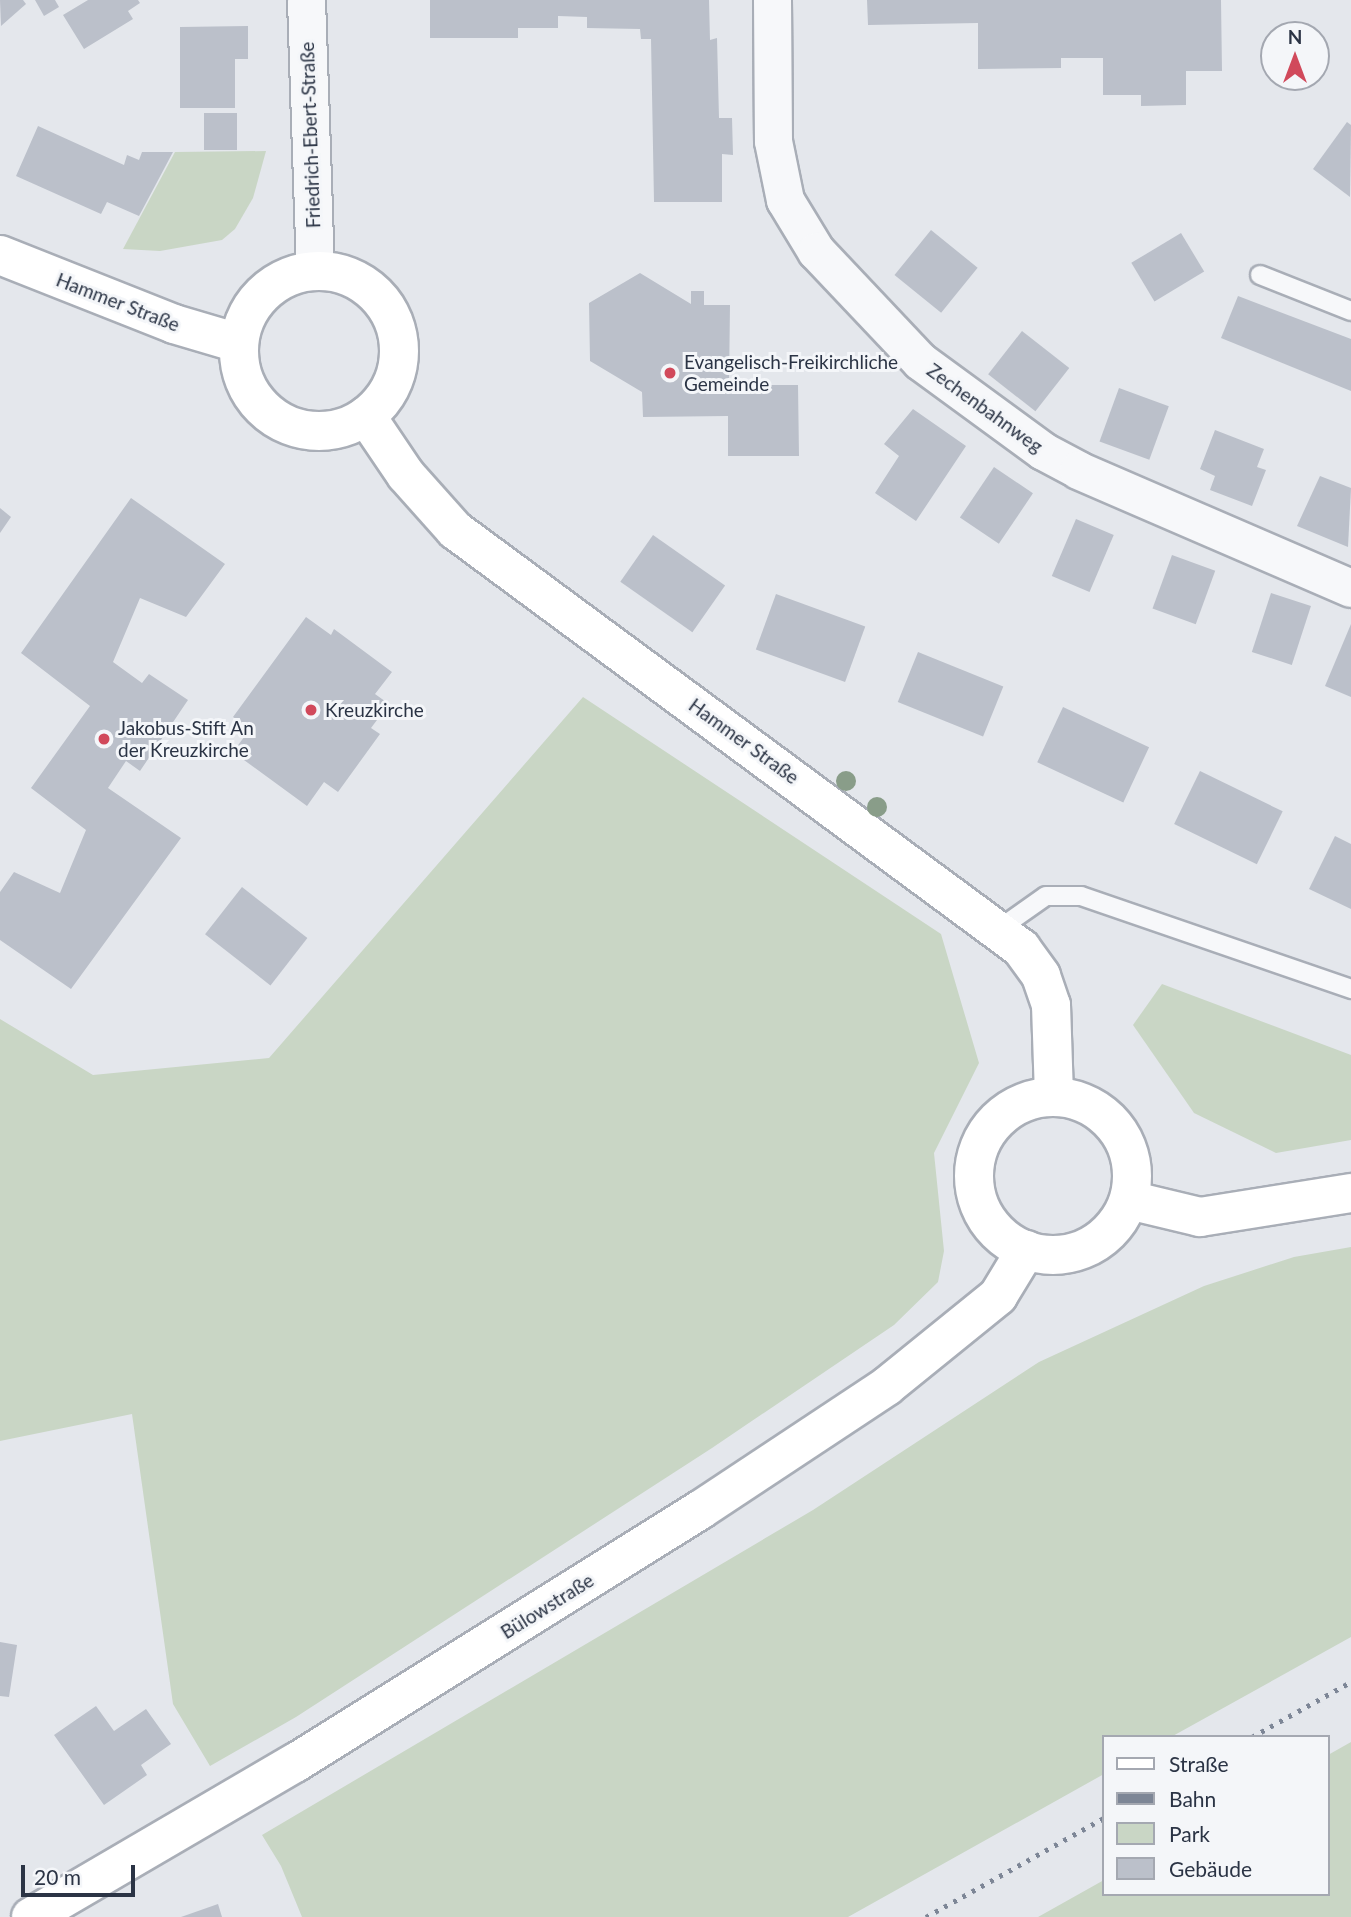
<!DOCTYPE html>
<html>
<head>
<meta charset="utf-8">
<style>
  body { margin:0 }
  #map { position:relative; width:1351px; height:1917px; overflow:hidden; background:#e4e7ec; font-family:Lato,sans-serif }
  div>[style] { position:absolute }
  .green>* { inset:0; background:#c9d6c5 }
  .building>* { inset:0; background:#bbc0ca; transform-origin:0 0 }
  .roads { filter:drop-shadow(2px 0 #a9aeb7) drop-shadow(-2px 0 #a9aeb7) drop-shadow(0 2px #a9aeb7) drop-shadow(0 -2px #a9aeb7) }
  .service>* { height:18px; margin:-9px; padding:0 9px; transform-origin:9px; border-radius:9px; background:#f7f8fa }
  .minor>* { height:37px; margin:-18.5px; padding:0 18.5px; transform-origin:18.5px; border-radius:18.5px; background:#f7f8fa }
  .secondary>* { height:38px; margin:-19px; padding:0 19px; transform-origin:19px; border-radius:19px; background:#fff }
  .secondary>.ring { margin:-19px; padding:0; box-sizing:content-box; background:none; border:38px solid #fff; border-radius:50% }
  .rail>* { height:5px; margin-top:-2.5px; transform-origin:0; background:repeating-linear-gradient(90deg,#7d8696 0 3.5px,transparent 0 10.5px) }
  .trees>* { width:20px; height:20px; margin:-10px; border-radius:50%; background:#899d89 }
  .dots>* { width:19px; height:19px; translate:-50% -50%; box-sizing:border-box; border:4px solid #f4f6f9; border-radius:50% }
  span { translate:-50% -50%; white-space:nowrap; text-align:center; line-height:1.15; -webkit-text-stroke:6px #f4f6f9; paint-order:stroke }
  .street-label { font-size:19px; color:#2b3445 }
  .poi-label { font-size:19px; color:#2b3445 }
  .left { translate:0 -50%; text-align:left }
  .legend { position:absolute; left:1102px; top:1735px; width:228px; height:161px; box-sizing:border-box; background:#f4f6f9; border:2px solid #a4a8b1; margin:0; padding:9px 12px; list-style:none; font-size:21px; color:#2b3445 }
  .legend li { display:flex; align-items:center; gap:14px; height:35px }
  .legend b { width:35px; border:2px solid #a4a8b1 }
  .north { position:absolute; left:1260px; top:21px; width:70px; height:70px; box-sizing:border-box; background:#f4f6f9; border:2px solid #a4a8b1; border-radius:50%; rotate:0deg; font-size:19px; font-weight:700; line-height:28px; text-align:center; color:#2b3445 }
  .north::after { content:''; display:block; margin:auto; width:24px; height:32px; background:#d1495b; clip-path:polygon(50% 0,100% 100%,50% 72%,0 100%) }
  .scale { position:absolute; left:21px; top:1865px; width:114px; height:32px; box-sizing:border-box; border:4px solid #2b3445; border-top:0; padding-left:9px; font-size:21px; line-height:24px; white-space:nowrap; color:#2b3445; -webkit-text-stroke:5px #f4f6f9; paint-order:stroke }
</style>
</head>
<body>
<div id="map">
  <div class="green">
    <div style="clip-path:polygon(266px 151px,253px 198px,235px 229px,222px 240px,160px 251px,123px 249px,175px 152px)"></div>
    <div style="clip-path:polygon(583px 697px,941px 934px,979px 1063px,934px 1153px,944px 1251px,938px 1282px,894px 1325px,712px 1448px,296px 1717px,210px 1766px,173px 1704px,132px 1414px,0 1441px,0 1019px,93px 1075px,269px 1058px)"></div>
    <div style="clip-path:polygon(1162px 984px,1351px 1055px,1351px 1140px,1276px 1153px,1194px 1113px,1133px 1025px)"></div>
    <div style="clip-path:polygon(1351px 1247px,1351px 1637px,1171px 1737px,1104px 1737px,1104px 1774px,848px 1917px,302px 1917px,281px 1866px,262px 1835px,813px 1510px,1039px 1362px,1204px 1286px,1294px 1257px)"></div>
    <div style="clip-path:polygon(1351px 1742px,1351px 1917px,1038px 1917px,1104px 1880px,1104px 1894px,1328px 1894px,1328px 1755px)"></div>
  </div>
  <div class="building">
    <div style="clip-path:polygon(0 0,23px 0,26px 4px,1px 26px)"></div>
    <div style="clip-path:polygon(35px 0,55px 0,59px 7px,44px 16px)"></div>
    <div style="clip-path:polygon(88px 0,138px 0,140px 3px,128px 11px,133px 19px,84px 49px,63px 15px)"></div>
    <div style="clip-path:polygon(430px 0,709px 0,710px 40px,717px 38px,719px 118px,732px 118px,733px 155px,722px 154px,722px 202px,654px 202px,651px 39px,641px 39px,640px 29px,587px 28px,587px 17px,558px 16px,558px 28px,518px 28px,518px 38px,430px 38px)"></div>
    <div style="clip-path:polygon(867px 0,1221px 0,1222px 71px,1186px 71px,1186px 105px,1141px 106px,1141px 95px,1103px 95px,1103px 58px,1061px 58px,1061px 68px,978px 69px,978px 23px,868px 25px)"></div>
    <div style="clip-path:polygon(248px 26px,248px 59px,235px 59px,235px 108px,180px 108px,180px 27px)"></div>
    <div style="left:204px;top:113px;width:33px;height:37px"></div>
    <div style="clip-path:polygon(1347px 122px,1351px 125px,1350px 197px,1313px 169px)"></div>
    <div style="clip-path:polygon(38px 126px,124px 165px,127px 155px,139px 160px,142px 152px,173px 152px,139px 216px,107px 202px,101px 214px,16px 176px)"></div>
    <div style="left:931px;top:230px;width:60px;height:58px;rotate:39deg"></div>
    <div style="left:1181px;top:233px;width:45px;height:58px;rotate:59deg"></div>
    <div style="clip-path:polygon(640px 273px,691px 304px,691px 291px,704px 291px,704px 305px,730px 305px,729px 385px,798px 385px,799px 456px,728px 456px,728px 416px,643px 417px,642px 392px,590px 361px,589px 303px)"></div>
    <div style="clip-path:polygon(1238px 296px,1351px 339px,1351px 391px,1221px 338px)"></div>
    <div style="left:1022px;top:331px;width:60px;height:55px;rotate:38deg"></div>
    <div style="left:1119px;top:388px;width:53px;height:57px;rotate:20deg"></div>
    <div style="clip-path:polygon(913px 409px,966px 446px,916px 521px,875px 493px,899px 456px,884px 444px)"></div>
    <div style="clip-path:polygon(1215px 430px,1264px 449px,1257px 467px,1266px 470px,1252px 506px,1210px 490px,1215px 476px,1200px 469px)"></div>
    <div style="left:994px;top:467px;width:47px;height:61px;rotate:34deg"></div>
    <div style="clip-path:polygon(1320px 476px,1351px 488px,1348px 547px,1297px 526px)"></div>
    <div style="clip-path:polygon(131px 498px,225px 564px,186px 617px,140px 598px,113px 662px,142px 683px,149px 674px,188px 700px,140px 771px,126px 761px,108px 788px,181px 838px,71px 989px,0 940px,0 892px,14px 872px,60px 893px,86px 830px,31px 788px,90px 706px,21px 653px)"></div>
    <div style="clip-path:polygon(0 508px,11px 517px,0 533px)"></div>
    <div style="left:1076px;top:519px;width:41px;height:62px;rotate:23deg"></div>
    <div style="left:653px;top:535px;width:88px;height:57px;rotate:35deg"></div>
    <div style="left:1172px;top:555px;width:46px;height:57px;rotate:20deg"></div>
    <div style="left:1271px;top:593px;width:42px;height:62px;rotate:18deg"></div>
    <div style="left:776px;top:594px;width:95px;height:59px;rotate:20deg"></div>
    <div style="clip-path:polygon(306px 617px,331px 635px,334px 629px,392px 672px,375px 694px,389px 704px,371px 728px,380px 734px,338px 792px,324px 782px,307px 806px,233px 752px,250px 729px,233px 717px)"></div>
    <div style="clip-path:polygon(1351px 624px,1351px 697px,1325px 686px)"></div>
    <div style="left:918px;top:652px;width:92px;height:54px;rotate:22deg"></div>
    <div style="left:1063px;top:707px;width:95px;height:61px;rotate:25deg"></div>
    <div style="left:1200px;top:771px;width:92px;height:59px;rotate:26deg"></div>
    <div style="clip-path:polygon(1335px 836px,1351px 844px,1351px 909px,1309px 889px)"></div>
    <div style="left:242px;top:887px;width:83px;height:60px;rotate:38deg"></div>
    <div style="clip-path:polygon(0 1642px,17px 1645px,9px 1697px,0 1696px)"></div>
    <div style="clip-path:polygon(96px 1706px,114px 1731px,146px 1709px,171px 1744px,141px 1765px,147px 1775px,104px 1805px,54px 1735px)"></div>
    <div style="clip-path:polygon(218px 1904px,222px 1917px,181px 1917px)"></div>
  </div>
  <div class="roads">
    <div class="service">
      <div style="left:1260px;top:275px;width:98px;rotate:21.6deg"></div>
      <div style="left:999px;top:929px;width:57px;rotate:-35.1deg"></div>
      <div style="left:1046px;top:896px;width:35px"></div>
      <div style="left:1081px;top:896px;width:286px;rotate:19deg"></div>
    </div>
    <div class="minor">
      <div style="left:306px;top:0;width:271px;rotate:88.1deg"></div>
      <div style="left:772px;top:0;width:141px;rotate:89.6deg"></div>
      <div style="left:773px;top:141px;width:60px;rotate:78.5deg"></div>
      <div style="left:785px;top:200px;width:60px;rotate:58.7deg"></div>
      <div style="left:816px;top:251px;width:151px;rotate:46.6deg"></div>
      <div style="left:920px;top:361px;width:152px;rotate:36.2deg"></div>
      <div style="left:1043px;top:451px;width:40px;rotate:28deg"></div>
      <div style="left:1078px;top:470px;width:297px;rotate:23.4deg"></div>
    </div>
    <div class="secondary">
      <div style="left:0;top:255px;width:187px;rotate:21.6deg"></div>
      <div style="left:174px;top:324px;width:67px;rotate:16.5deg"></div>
      <div class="ring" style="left:239px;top:271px;width:122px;height:122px"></div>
      <div style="left:366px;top:416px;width:71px;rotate:55.9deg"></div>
      <div style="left:406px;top:475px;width:74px;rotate:48.3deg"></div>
      <div style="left:455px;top:530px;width:704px;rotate:36.45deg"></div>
      <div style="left:1021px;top:948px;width:34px;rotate:54deg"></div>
      <div style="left:1041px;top:976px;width:31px;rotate:71deg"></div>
      <div style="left:1051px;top:1005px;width:91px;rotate:88.1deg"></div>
      <div class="ring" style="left:974px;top:1097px;width:120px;height:120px"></div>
      <div style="left:1129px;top:1200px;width:73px;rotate:13.5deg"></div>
      <div style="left:1200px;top:1217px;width:153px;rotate:-9deg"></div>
      <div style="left:31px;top:1917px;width:306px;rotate:-30.3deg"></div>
      <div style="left:295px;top:1763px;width:478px;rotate:-32deg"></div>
      <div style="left:700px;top:1510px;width:224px;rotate:-33.5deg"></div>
      <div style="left:887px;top:1386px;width:143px;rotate:-39deg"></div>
      <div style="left:998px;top:1296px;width:54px;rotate:-58.7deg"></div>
    </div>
  </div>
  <div class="rail">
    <div style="left:1252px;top:1737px;width:113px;rotate:-29.1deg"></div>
    <div style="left:926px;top:1917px;width:204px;rotate:-29.1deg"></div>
  </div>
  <div class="trees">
    <div style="left:846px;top:781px"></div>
    <div style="left:877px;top:807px"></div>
  </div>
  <div class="dots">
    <div style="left:670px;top:373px;background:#d1495b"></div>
    <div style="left:311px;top:710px;background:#d1495b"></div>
    <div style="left:104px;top:739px;background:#d1495b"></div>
  </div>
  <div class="street-label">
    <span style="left:310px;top:135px;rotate:-92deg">Friedrich-Ebert-Straße</span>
    <span style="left:118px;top:302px;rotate:21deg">Hammer Straße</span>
    <span style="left:985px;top:408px;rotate:36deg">Zechenbahnweg</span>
    <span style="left:744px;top:741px;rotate:36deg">Hammer Straße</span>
    <span style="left:547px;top:1606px;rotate:-32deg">Bülowstraße</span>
  </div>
  <div class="poi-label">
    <span class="left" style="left:684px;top:373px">Evangelisch-Freikirchliche<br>Gemeinde</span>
    <span class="left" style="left:325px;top:710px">Kreuzkirche</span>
    <span class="left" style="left:118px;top:739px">Jakobus-Stift An<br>der Kreuzkirche</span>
  </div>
  <ul class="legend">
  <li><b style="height:9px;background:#fff"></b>Straße</li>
  <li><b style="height:9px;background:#7d8696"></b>Bahn</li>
  <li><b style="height:19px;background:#c9d6c5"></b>Park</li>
  <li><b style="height:19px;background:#bbc0ca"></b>Gebäude</li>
  </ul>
  <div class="north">N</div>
  <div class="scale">20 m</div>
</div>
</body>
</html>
